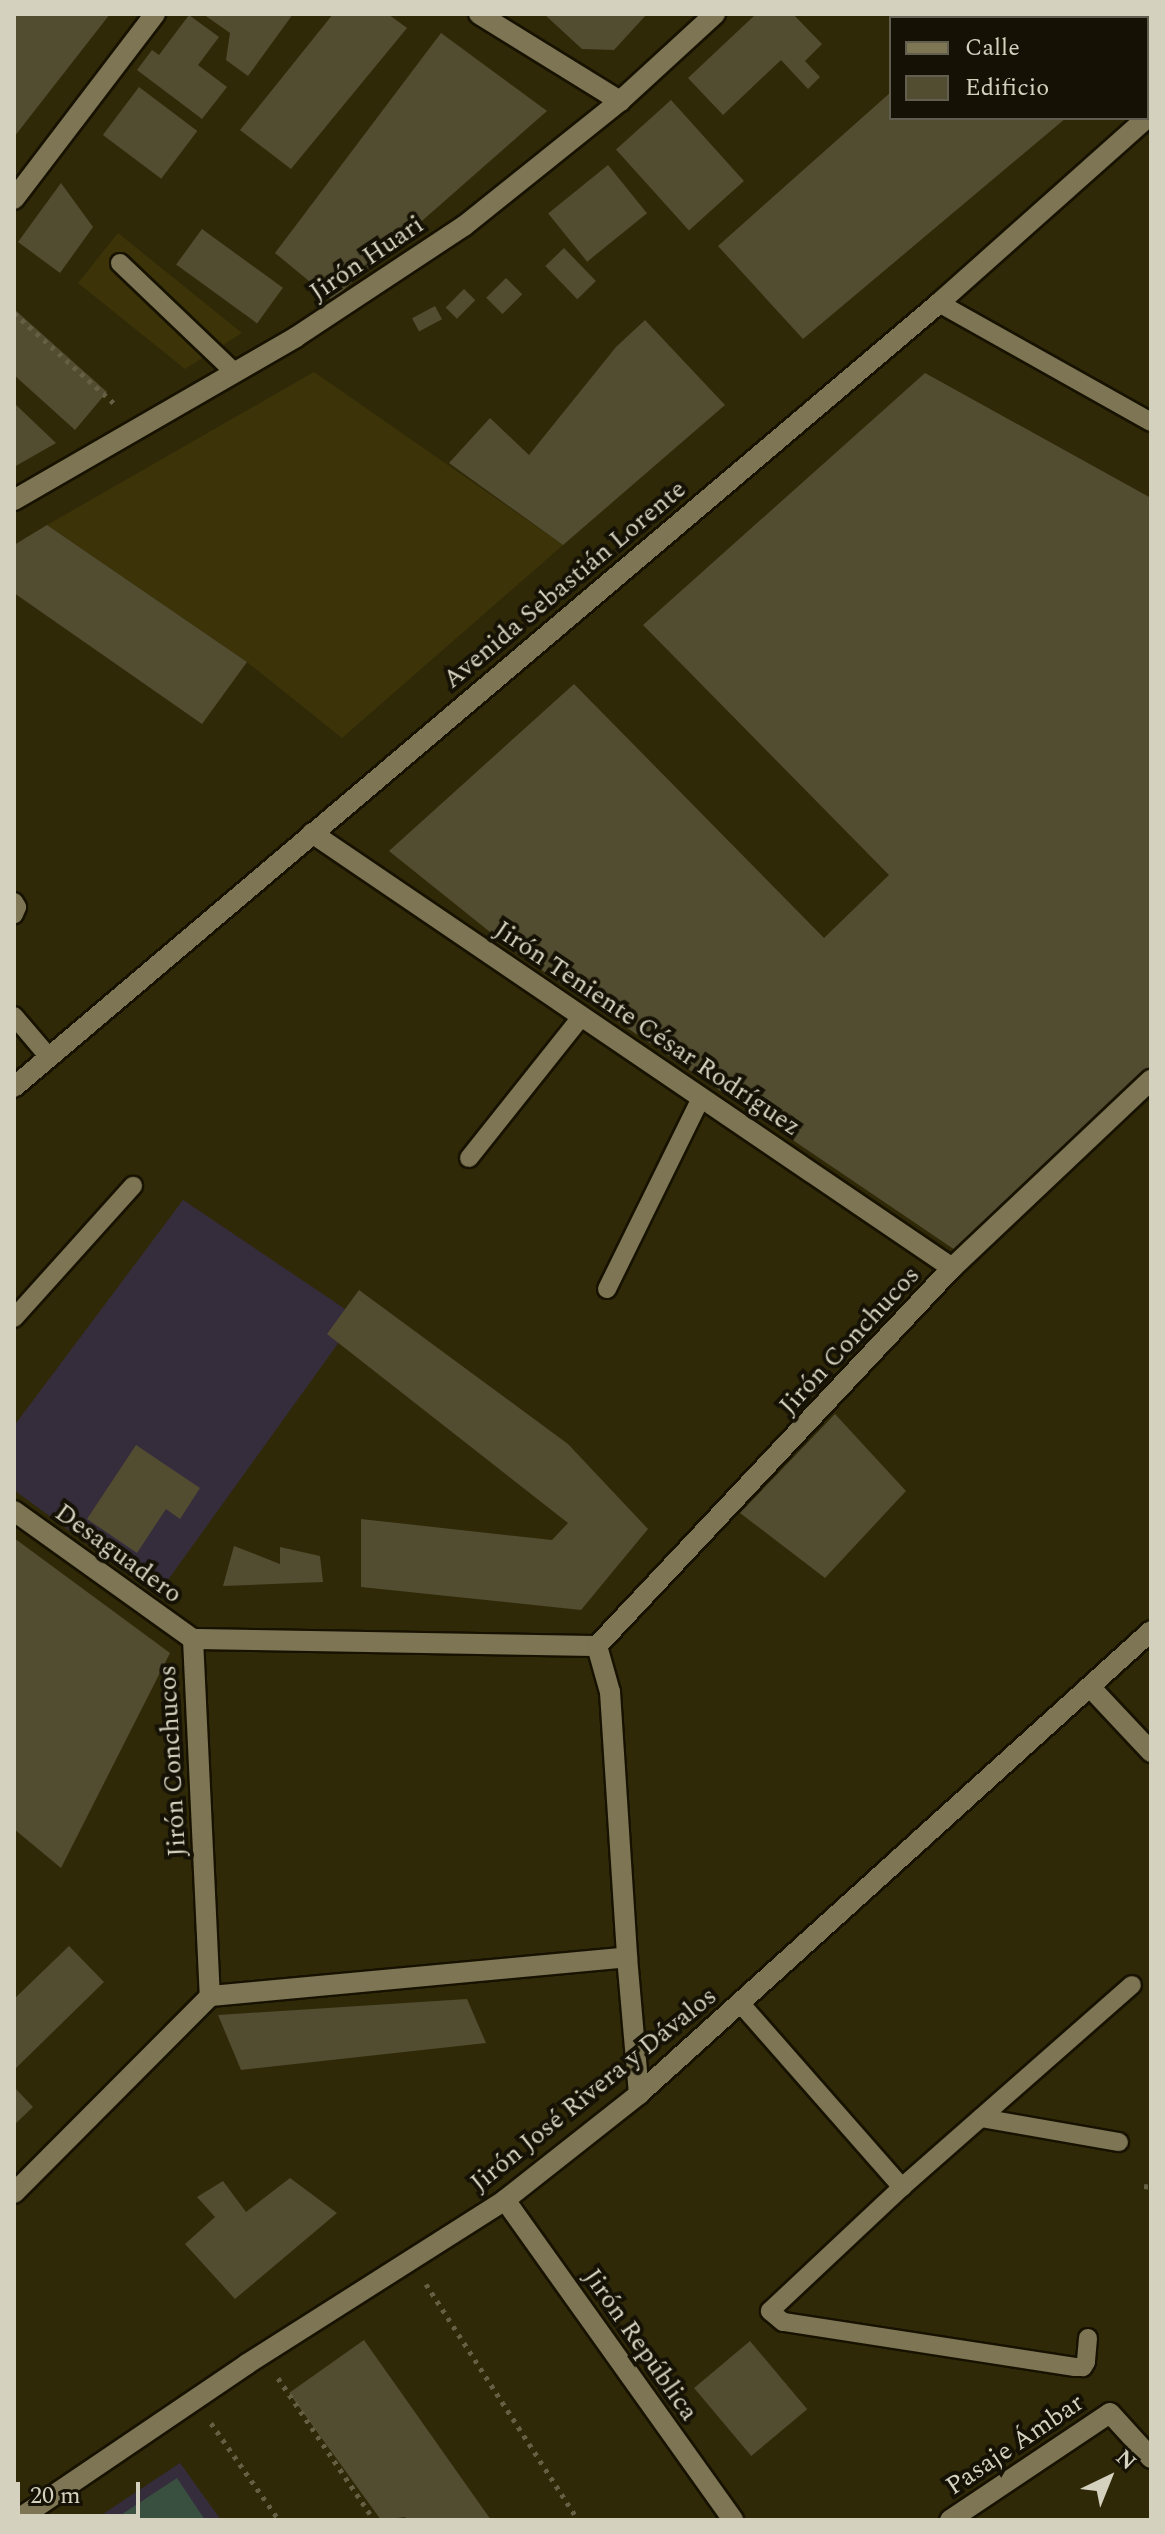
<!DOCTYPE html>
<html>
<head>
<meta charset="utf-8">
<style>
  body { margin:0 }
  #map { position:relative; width:1165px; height:2534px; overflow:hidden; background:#302908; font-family:Spectral,serif }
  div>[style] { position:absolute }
  .built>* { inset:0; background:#3c3308 }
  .education>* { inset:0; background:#352d3c }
  .green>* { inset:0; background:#394f3f }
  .building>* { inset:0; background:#524c30; transform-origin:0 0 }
  .path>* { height:5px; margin-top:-2.5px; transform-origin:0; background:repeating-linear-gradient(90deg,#655f43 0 4px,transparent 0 10px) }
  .roads { filter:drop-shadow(2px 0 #171200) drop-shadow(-2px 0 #171200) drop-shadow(0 2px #171200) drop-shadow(0 -2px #171200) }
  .lane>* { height:18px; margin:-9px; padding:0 9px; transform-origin:9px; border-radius:9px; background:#7d7553 }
  .street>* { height:20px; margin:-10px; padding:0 10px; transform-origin:10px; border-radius:10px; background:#7d7553 }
  .secondary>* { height:20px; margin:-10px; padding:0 10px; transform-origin:10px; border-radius:10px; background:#7d7553 }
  span { translate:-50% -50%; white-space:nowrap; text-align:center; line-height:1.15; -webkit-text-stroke:8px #151205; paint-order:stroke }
  .street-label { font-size:26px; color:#d5d1bf }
  .frame { position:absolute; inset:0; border:16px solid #d5d1bf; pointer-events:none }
  .legend { position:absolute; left:889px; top:16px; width:260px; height:104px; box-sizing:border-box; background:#151205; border:2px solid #625e4f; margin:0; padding:10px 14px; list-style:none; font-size:24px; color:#d5d1bf }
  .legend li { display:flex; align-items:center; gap:16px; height:40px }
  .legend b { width:40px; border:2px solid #625e4f }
  .north { position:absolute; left:1069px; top:2438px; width:80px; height:80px; -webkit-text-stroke:6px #151205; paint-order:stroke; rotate:43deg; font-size:22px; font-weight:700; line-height:32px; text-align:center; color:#d5d1bf }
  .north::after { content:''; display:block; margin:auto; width:28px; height:36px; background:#d5d1bf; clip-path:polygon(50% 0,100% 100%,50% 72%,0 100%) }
  .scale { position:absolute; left:16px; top:2482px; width:124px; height:36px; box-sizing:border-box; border:4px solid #d5d1bf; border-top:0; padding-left:10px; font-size:24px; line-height:28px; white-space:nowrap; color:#d5d1bf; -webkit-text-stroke:6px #151205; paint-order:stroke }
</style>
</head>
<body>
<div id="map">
  <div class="built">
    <div style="clip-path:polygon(118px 233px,242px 333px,185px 369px,78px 283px)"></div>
    <div style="clip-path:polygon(314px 372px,563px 545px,342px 738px,247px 662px,47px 525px)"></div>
  </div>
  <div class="education">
    <div style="clip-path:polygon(183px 1200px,357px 1317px,157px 1595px,14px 1490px,14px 1426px)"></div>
    <div style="clip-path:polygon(180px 2463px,221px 2520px,94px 2520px)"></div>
  </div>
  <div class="green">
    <div style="clip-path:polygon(177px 2478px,205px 2520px,113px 2520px)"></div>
  </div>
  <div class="building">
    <div style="clip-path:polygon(14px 14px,110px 14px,14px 137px)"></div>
    <div style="clip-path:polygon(203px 14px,293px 14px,248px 76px,226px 60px,230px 33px)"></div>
    <div style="clip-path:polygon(333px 14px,388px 14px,407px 28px,291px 169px,240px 130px)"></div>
    <div style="clip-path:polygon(544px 14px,647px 14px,614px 50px,582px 49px)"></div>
    <div style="clip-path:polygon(756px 14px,793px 14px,822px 44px,805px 61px,820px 77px,808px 89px,781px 60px,723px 115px,688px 78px)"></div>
    <div style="left:1067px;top:14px;width:47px;height:5px"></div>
    <div style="clip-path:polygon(189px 15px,219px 37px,198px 65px,227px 87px,202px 119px,137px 70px,152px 50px,159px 55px)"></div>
    <div style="clip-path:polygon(441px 33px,547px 111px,332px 300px,275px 253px)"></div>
    <div style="left:139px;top:87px;width:73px;height:60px;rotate:37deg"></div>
    <div style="clip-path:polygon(891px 92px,891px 118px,1066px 118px,803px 339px,718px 246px)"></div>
    <div style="left:671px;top:100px;width:109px;height:74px;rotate:48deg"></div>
    <div style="left:608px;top:165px;width:62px;height:77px;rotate:51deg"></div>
    <div style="clip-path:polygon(61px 183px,93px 227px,60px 273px,18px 242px)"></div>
    <div style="left:202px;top:229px;width:100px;height:44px;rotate:36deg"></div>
    <div style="left:564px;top:248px;width:46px;height:26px;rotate:46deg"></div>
    <div style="left:506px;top:278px;width:23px;height:28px;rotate:45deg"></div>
    <div style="left:464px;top:289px;width:16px;height:26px;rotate:45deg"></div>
    <div style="left:435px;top:306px;width:15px;height:26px;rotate:62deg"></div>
    <div style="clip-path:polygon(14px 309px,107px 392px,75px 430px,14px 375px)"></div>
    <div style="clip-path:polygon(645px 320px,725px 405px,563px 545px,449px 463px,490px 418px,529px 455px,616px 347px)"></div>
    <div style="clip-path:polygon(925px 373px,1151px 498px,1151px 1067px,958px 1252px,515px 952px,389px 851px,574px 684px,824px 938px,889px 875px,643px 625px)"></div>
    <div style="clip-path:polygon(14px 403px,56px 443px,14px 467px)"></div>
    <div style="clip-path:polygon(47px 525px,247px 662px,202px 724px,14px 593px,14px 545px)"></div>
    <div style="clip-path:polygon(359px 1290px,568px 1444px,648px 1529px,581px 1610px,361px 1587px,361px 1519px,552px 1540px,568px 1523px,327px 1334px)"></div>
    <div style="clip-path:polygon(835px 1414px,906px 1491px,825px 1578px,740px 1513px)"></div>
    <div style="clip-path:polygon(136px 1445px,200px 1488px,180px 1519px,166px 1509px,137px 1553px,87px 1519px)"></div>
    <div style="clip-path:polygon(14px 1538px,170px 1653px,61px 1868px,14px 1829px)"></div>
    <div style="clip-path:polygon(234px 1546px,280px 1564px,280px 1547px,320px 1556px,323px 1582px,223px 1586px)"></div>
    <div style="clip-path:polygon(69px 1946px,104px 1982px,14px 2070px,14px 1999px)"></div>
    <div style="clip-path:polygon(467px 1999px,486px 2043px,241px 2070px,218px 2015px)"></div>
    <div style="clip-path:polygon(14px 2087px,33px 2107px,14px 2125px)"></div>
    <div style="clip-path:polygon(290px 2178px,337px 2213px,235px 2299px,185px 2244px,215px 2217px,197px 2197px,223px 2181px,246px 2212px)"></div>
    <div style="clip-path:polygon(364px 2340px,491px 2520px,407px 2520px,405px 2517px,381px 2520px,289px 2393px)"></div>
    <div style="left:750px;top:2341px;width:89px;height:73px;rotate:50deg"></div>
  </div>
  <div class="path">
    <div style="left:14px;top:313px;width:139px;rotate:42.1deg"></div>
    <div style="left:1144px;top:2186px;width:7px;rotate:8deg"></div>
    <div style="left:426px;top:2284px;width:281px;rotate:57.2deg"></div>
    <div style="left:278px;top:2378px;width:171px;rotate:55.9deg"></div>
    <div style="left:211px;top:2423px;width:118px;rotate:55deg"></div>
  </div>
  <div class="roads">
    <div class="lane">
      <div style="left:120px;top:263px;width:159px;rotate:43.7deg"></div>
      <div style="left:939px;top:303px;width:243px;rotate:29.3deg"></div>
      <div style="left:14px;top:902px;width:6px;rotate:59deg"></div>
      <div style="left:17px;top:907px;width:8px;rotate:113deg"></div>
      <div style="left:14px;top:1016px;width:52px;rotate:49.6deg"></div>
      <div style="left:469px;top:1158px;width:181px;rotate:-51.5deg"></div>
      <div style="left:607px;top:1289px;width:213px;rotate:-63.8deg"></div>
      <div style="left:14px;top:1318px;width:178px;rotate:-48deg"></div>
      <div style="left:741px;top:2004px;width:244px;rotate:48.7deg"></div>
      <div style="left:981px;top:2118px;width:140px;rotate:9.9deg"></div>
      <div style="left:1088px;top:2338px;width:24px;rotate:95deg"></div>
      <div style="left:1086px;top:2362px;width:6px;rotate:121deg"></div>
      <div style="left:1083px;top:2367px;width:8px;rotate:180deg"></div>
      <div style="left:1075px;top:2367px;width:295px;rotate:-171.2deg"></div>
      <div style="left:783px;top:2322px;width:17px;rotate:-140deg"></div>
      <div style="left:770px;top:2311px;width:181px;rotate:-43.2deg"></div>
      <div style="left:902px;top:2187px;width:306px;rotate:-41.3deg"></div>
    </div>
    <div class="street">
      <div style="left:14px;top:199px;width:233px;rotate:-52.7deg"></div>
      <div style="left:312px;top:833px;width:774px;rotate:34.2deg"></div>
      <div style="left:14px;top:1511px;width:220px;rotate:35.6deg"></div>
      <div style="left:193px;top:1639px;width:404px;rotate:1deg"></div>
      <div style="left:597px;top:1646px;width:519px;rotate:-46.8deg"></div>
      <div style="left:952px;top:1268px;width:274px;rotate:-43.4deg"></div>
      <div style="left:193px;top:1639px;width:357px;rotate:87.3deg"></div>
      <div style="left:597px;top:1646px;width:48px;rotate:74.2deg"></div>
      <div style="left:610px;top:1692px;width:266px;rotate:86.3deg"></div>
      <div style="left:627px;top:1957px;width:138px;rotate:85deg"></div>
      <div style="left:1091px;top:1688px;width:88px;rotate:46.8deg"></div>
      <div style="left:14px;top:2193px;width:278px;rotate:-45.1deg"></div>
      <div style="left:210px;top:1996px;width:419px;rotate:-5.3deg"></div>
      <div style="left:505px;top:2200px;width:393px;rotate:54.5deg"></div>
      <div style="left:17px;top:2520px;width:278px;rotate:-34.1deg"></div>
      <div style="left:247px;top:2364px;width:306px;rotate:-32.4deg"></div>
      <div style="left:505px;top:2200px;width:171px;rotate:-38.3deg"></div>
      <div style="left:639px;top:2094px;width:690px;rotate:-42.12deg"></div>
      <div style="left:950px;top:2520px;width:192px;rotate:-33.8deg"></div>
      <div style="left:1110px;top:2413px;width:61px;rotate:47.7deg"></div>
    </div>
    <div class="secondary">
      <div style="left:479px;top:14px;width:166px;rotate:31.7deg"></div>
      <div style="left:14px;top:500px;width:326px;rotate:-30deg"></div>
      <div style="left:296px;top:337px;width:201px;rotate:-33.5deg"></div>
      <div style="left:464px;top:226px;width:200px;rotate:-38.7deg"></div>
      <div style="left:620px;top:101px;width:129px;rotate:-42.5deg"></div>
      <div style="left:14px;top:1087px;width:1213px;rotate:-40.28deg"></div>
      <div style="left:939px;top:303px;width:278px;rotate:-41.7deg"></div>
    </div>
  </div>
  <div class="street-label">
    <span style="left:367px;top:259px;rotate:-34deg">Jirón Huari</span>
    <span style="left:565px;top:585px;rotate:-40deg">Avenida Sebastián Lorente</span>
    <span style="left:647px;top:1029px;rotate:34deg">Jirón Teniente César Rodríguez</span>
    <span style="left:850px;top:1341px;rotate:-47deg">Jirón Conchucos</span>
    <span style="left:118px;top:1554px;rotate:36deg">Desaguadero</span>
    <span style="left:173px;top:1761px;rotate:-93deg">Jirón Conchucos</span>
    <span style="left:594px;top:2090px;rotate:-39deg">Jirón José Rivera y Dávalos</span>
    <span style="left:640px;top:2345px;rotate:55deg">Jirón República</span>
    <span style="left:1015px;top:2445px;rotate:-34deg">Pasaje Ámbar</span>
  </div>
  <div class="frame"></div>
  <ul class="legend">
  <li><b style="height:10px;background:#7d7553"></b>Calle</li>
  <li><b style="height:22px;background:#524c30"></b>Edificio</li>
  </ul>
  <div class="north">N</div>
  <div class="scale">20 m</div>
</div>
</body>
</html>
